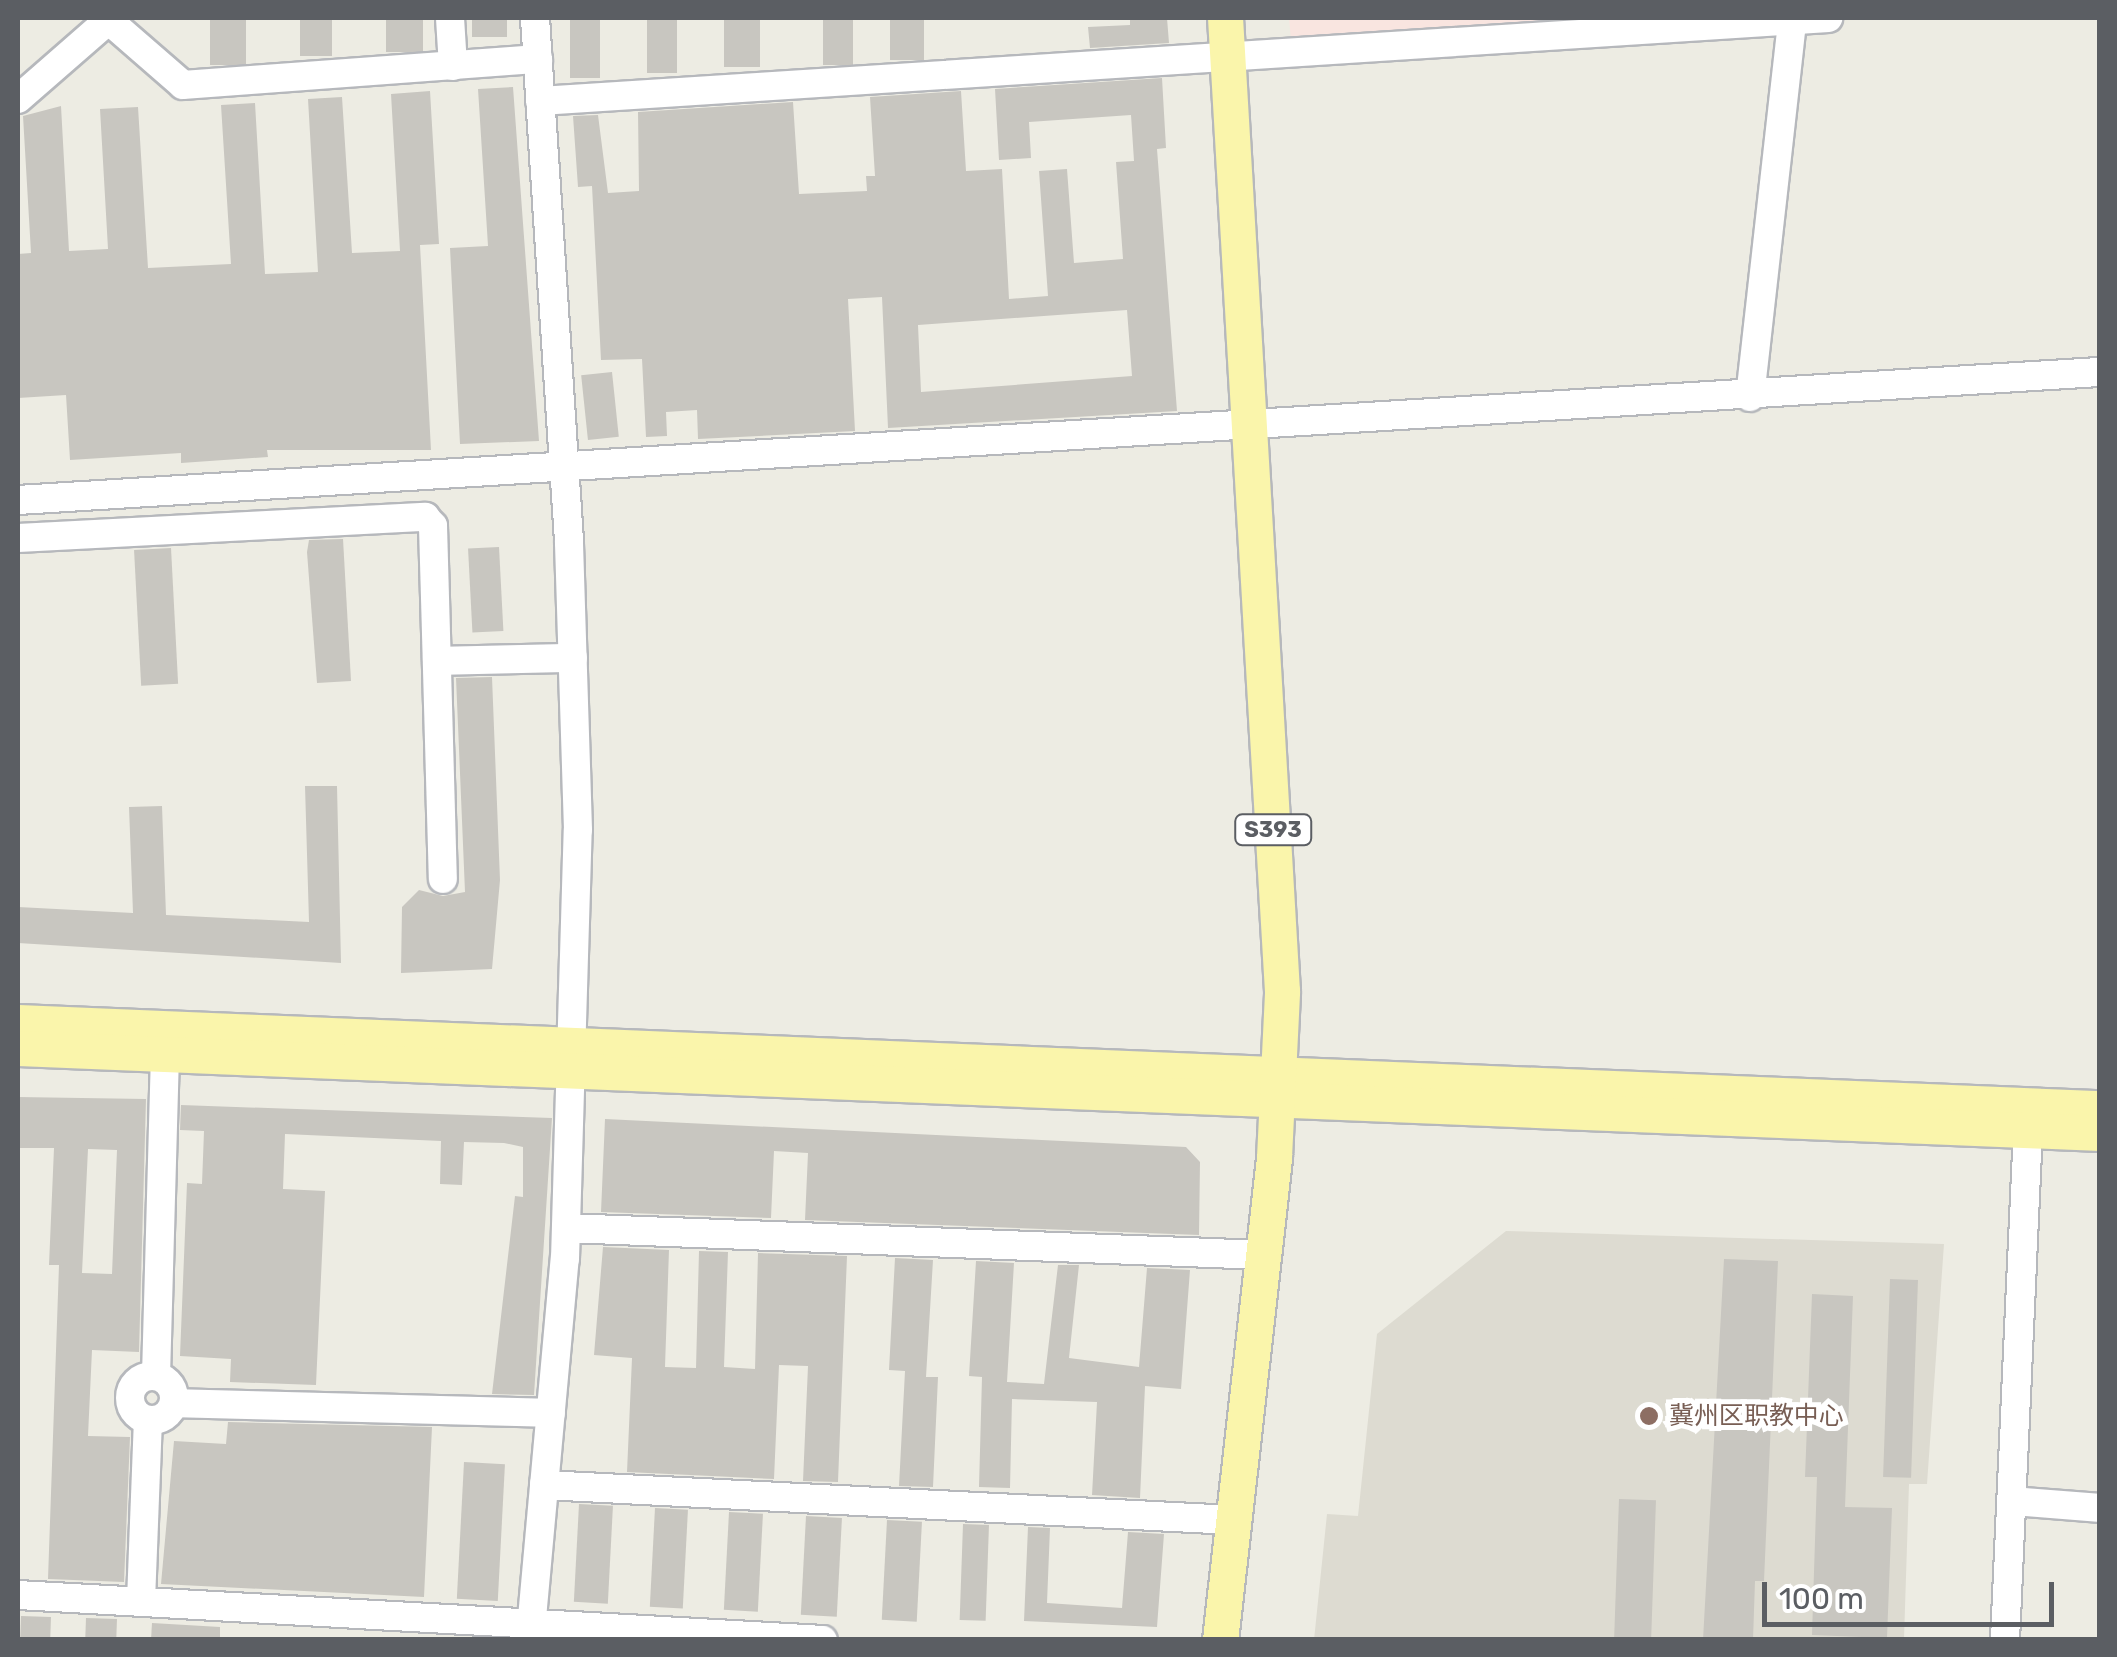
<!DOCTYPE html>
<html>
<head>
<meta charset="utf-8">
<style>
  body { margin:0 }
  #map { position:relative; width:2117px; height:1657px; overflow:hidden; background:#edece3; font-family:Rubik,"Noto Sans SC",sans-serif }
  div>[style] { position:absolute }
  .education>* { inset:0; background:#dddbd1 }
  .medical>* { inset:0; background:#f9e5e0 }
  .building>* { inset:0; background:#c8c6c0; transform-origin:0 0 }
  .roads { filter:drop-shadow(2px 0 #b6b8bc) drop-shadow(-2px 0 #b6b8bc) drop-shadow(0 2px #b6b8bc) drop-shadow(0 -2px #b6b8bc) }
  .minor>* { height:28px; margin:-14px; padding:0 14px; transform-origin:14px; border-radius:14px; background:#fff }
  .minor>.ring { margin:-14px; padding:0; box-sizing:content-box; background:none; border:28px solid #fff; border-radius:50% }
  .major>* { height:35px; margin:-17.5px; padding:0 17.5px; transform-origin:17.5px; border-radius:17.5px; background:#faf5ab }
  .dots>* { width:28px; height:28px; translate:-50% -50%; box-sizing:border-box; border:5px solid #fff; border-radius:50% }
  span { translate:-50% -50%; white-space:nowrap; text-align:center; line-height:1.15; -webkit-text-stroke:10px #fff; paint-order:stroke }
  .shield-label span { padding:2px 8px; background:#fff; border:2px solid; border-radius:8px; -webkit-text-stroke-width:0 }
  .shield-label { font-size:22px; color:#5b5e63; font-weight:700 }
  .education-label { font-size:25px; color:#785e54 }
  .left { translate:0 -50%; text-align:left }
  .frame { position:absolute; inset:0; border:20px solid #5b5e63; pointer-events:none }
  .scale { position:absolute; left:1762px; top:1582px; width:292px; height:45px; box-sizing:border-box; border:5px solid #5b5e63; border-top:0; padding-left:12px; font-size:30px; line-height:35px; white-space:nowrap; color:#5b5e63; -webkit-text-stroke:8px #fff; paint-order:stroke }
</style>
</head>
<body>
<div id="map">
  <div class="education">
    <div style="clip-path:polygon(1506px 1231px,1944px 1244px,1927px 1484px,1909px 1484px,1904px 1639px,1314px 1640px,1327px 1514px,1358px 1516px,1377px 1334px)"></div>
  </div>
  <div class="medical">
    <div style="clip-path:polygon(1289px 18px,1626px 18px,1291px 40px)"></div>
  </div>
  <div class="building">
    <div style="left:210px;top:18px;width:36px;height:47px"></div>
    <div style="left:300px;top:18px;width:32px;height:38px"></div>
    <div style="left:386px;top:18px;width:37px;height:34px"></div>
    <div style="left:472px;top:18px;width:35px;height:19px"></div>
    <div style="left:570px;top:18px;width:30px;height:60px"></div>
    <div style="left:647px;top:18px;width:30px;height:55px"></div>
    <div style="left:724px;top:18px;width:36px;height:49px"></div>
    <div style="left:823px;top:18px;width:30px;height:47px"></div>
    <div style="left:890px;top:18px;width:34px;height:42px"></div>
    <div style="clip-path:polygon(1130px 18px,1167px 18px,1169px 43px,1090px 48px,1088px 27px,1130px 25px)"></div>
    <div style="clip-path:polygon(evenodd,1162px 78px,1166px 148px,1157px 149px,1177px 411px,888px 428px,882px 297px,848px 299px,855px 431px,698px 439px,697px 410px,666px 412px,667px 436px,646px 437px,642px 359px,601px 360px,592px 186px,578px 187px,573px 116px,598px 115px,608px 193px,639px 191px,638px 112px,793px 102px,799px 194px,867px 191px,866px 176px,875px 176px,870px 97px,961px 91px,966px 171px,1002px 169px,1009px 299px,1048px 296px,1039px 171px,1067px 169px,1074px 263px,1123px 259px,1116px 162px,1134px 161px,1131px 115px,1029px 122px,1031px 158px,999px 160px,995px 89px,1162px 78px,1127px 310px,1132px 376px,921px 392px,918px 325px,1127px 310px)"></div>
    <div style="clip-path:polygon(513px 87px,539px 441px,460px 444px,450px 248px,488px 246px,478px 89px)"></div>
    <div style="clip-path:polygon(430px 91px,439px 244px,420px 245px,431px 450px,267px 450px,268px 457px,181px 463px,181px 453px,70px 460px,66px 395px,18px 398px,18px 254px,31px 253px,23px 116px,61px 106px,69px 251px,108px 249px,100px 109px,138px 107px,148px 268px,231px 264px,221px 105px,255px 103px,265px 274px,318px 272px,308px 99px,342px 97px,352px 253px,400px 251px,391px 94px)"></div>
    <div style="left:612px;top:372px;width:65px;height:31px;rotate:84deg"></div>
    <div style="clip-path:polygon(343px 539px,351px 681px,317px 683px,307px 552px,309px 540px)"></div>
    <div style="left:499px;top:547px;width:84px;height:31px;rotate:87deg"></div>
    <div style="left:171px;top:548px;width:136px;height:37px;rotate:87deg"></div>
    <div style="clip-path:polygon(492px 677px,500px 880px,492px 969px,401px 973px,402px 907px,419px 890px,443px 896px,465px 892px,456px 678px)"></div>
    <div style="clip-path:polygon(305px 786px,337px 786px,341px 963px,18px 943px,18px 907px,133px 913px,129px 807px,162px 806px,166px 915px,309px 922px)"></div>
    <div style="clip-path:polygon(evenodd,18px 1097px,146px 1099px,139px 1352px,92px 1350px,88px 1436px,130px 1437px,124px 1582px,48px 1579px,59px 1265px,49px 1265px,54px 1148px,18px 1148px,18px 1097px,88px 1149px,117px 1150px,112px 1274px,82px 1273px,88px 1149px)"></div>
    <div style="clip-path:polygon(181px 1105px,552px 1118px,534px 1395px,492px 1394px,515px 1196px,523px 1197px,523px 1147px,504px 1143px,464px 1142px,462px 1185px,440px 1184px,441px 1141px,285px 1134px,283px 1189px,325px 1191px,316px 1385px,230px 1382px,231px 1359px,180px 1356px,187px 1183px,202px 1184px,204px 1131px,180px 1130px)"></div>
    <div style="clip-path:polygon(605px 1119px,1186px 1147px,1200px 1162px,1199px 1235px,805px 1220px,808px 1153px,774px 1151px,771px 1218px,601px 1212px)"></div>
    <div style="clip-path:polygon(603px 1247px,669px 1250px,665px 1367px,696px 1368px,699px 1251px,728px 1252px,724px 1367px,755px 1369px,758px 1253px,847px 1256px,838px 1482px,803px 1481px,808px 1366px,779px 1365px,774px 1479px,627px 1472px,632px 1358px,594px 1355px)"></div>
    <div style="clip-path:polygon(895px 1258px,933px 1260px,926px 1377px,938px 1377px,933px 1487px,899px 1486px,905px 1371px,889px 1370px)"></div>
    <div style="clip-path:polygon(1724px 1259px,1778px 1261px,1764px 1581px,1755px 1581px,1753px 1640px,1703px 1640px)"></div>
    <div style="clip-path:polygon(976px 1261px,1014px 1263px,1007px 1382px,1044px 1384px,1058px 1265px,1079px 1265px,1069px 1358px,1139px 1367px,1147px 1268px,1190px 1270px,1181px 1389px,1145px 1386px,1140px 1498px,1092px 1495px,1097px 1402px,1012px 1399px,1010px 1488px,979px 1487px,982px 1377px,969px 1376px)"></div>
    <div style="left:1890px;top:1279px;width:28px;height:198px;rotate:2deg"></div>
    <div style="clip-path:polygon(1812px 1294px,1853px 1296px,1845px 1507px,1892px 1508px,1887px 1638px,1812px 1635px,1817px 1477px,1805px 1477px)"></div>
    <div style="clip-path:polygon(228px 1422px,432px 1427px,424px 1597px,161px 1584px,174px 1441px,226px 1444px)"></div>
    <div style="left:464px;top:1462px;width:41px;height:137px;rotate:3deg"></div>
    <div style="left:1619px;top:1499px;width:37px;height:141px;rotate:2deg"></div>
    <div style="left:579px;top:1504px;width:34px;height:98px;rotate:3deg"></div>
    <div style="left:655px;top:1508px;width:33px;height:99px;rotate:3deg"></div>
    <div style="left:729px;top:1512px;width:34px;height:98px;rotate:3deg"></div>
    <div style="left:806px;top:1516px;width:36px;height:99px;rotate:3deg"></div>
    <div style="left:887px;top:1520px;width:35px;height:100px;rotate:3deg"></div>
    <div style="left:963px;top:1524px;width:26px;height:96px;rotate:2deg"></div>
    <div style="clip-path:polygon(1028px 1527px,1050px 1528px,1047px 1603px,1122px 1608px,1128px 1532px,1164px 1534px,1157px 1627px,1024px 1621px)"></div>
    <div style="left:21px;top:1616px;width:30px;height:24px;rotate:2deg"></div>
    <div style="left:86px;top:1618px;width:31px;height:22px;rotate:2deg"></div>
    <div style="clip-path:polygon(152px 1623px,220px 1627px,220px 1640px,151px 1640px)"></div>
  </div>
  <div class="roads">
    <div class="minor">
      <div style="left:106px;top:18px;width:102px;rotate:41deg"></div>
      <div style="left:183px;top:85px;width:356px;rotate:-4.2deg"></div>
      <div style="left:450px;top:18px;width:48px;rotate:86.4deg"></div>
      <div style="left:18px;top:99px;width:123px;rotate:-41.1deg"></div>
      <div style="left:540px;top:101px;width:1291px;rotate:-3.69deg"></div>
      <div style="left:1750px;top:397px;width:379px;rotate:-83.6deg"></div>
      <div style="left:18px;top:500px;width:2086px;rotate:-3.52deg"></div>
      <div style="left:18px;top:538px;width:408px;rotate:-3deg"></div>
      <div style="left:425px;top:517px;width:12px;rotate:48deg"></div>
      <div style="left:433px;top:526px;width:353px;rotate:88.4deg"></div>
      <div style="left:437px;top:661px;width:136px;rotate:-1.3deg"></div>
      <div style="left:566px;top:1228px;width:698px;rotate:2.22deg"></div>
      <div class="ring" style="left:130px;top:1376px;width:16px;height:16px"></div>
      <div style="left:156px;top:1376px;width:322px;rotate:-88.4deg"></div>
      <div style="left:174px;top:1403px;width:377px;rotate:1.5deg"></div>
      <div style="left:544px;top:1485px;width:690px;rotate:2.91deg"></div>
      <div style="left:2012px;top:1501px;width:88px;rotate:4.5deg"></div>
      <div style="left:18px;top:1595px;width:806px;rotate:3.2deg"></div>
      <div style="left:141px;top:1601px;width:181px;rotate:-87.8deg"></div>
      <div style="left:530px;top:1640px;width:383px;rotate:-84.8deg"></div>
      <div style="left:565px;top:1259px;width:429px;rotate:-88.3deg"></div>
      <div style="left:578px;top:830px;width:289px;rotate:-91.8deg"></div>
      <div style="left:569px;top:541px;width:524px;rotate:-93.72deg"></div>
      <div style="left:2005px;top:1640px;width:511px;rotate:-87.42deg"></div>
    </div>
    <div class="major">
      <div style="left:18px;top:1022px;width:2084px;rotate:2.37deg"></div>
      <div style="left:18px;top:1048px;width:2084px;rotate:2.34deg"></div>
      <div style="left:1220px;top:1640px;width:486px;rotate:-83.6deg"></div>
      <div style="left:1274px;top:1157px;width:166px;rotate:-87.2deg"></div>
      <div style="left:1282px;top:991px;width:975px;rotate:-93.35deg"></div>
    </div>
  </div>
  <div class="dots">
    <div style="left:1649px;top:1416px;background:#8d6e63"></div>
  </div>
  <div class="shield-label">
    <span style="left:1273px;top:830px">S393</span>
  </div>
  <div class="education-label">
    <span class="left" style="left:1669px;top:1416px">冀州区职教中心</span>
  </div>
  <div class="frame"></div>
  <div class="scale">100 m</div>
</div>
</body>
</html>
